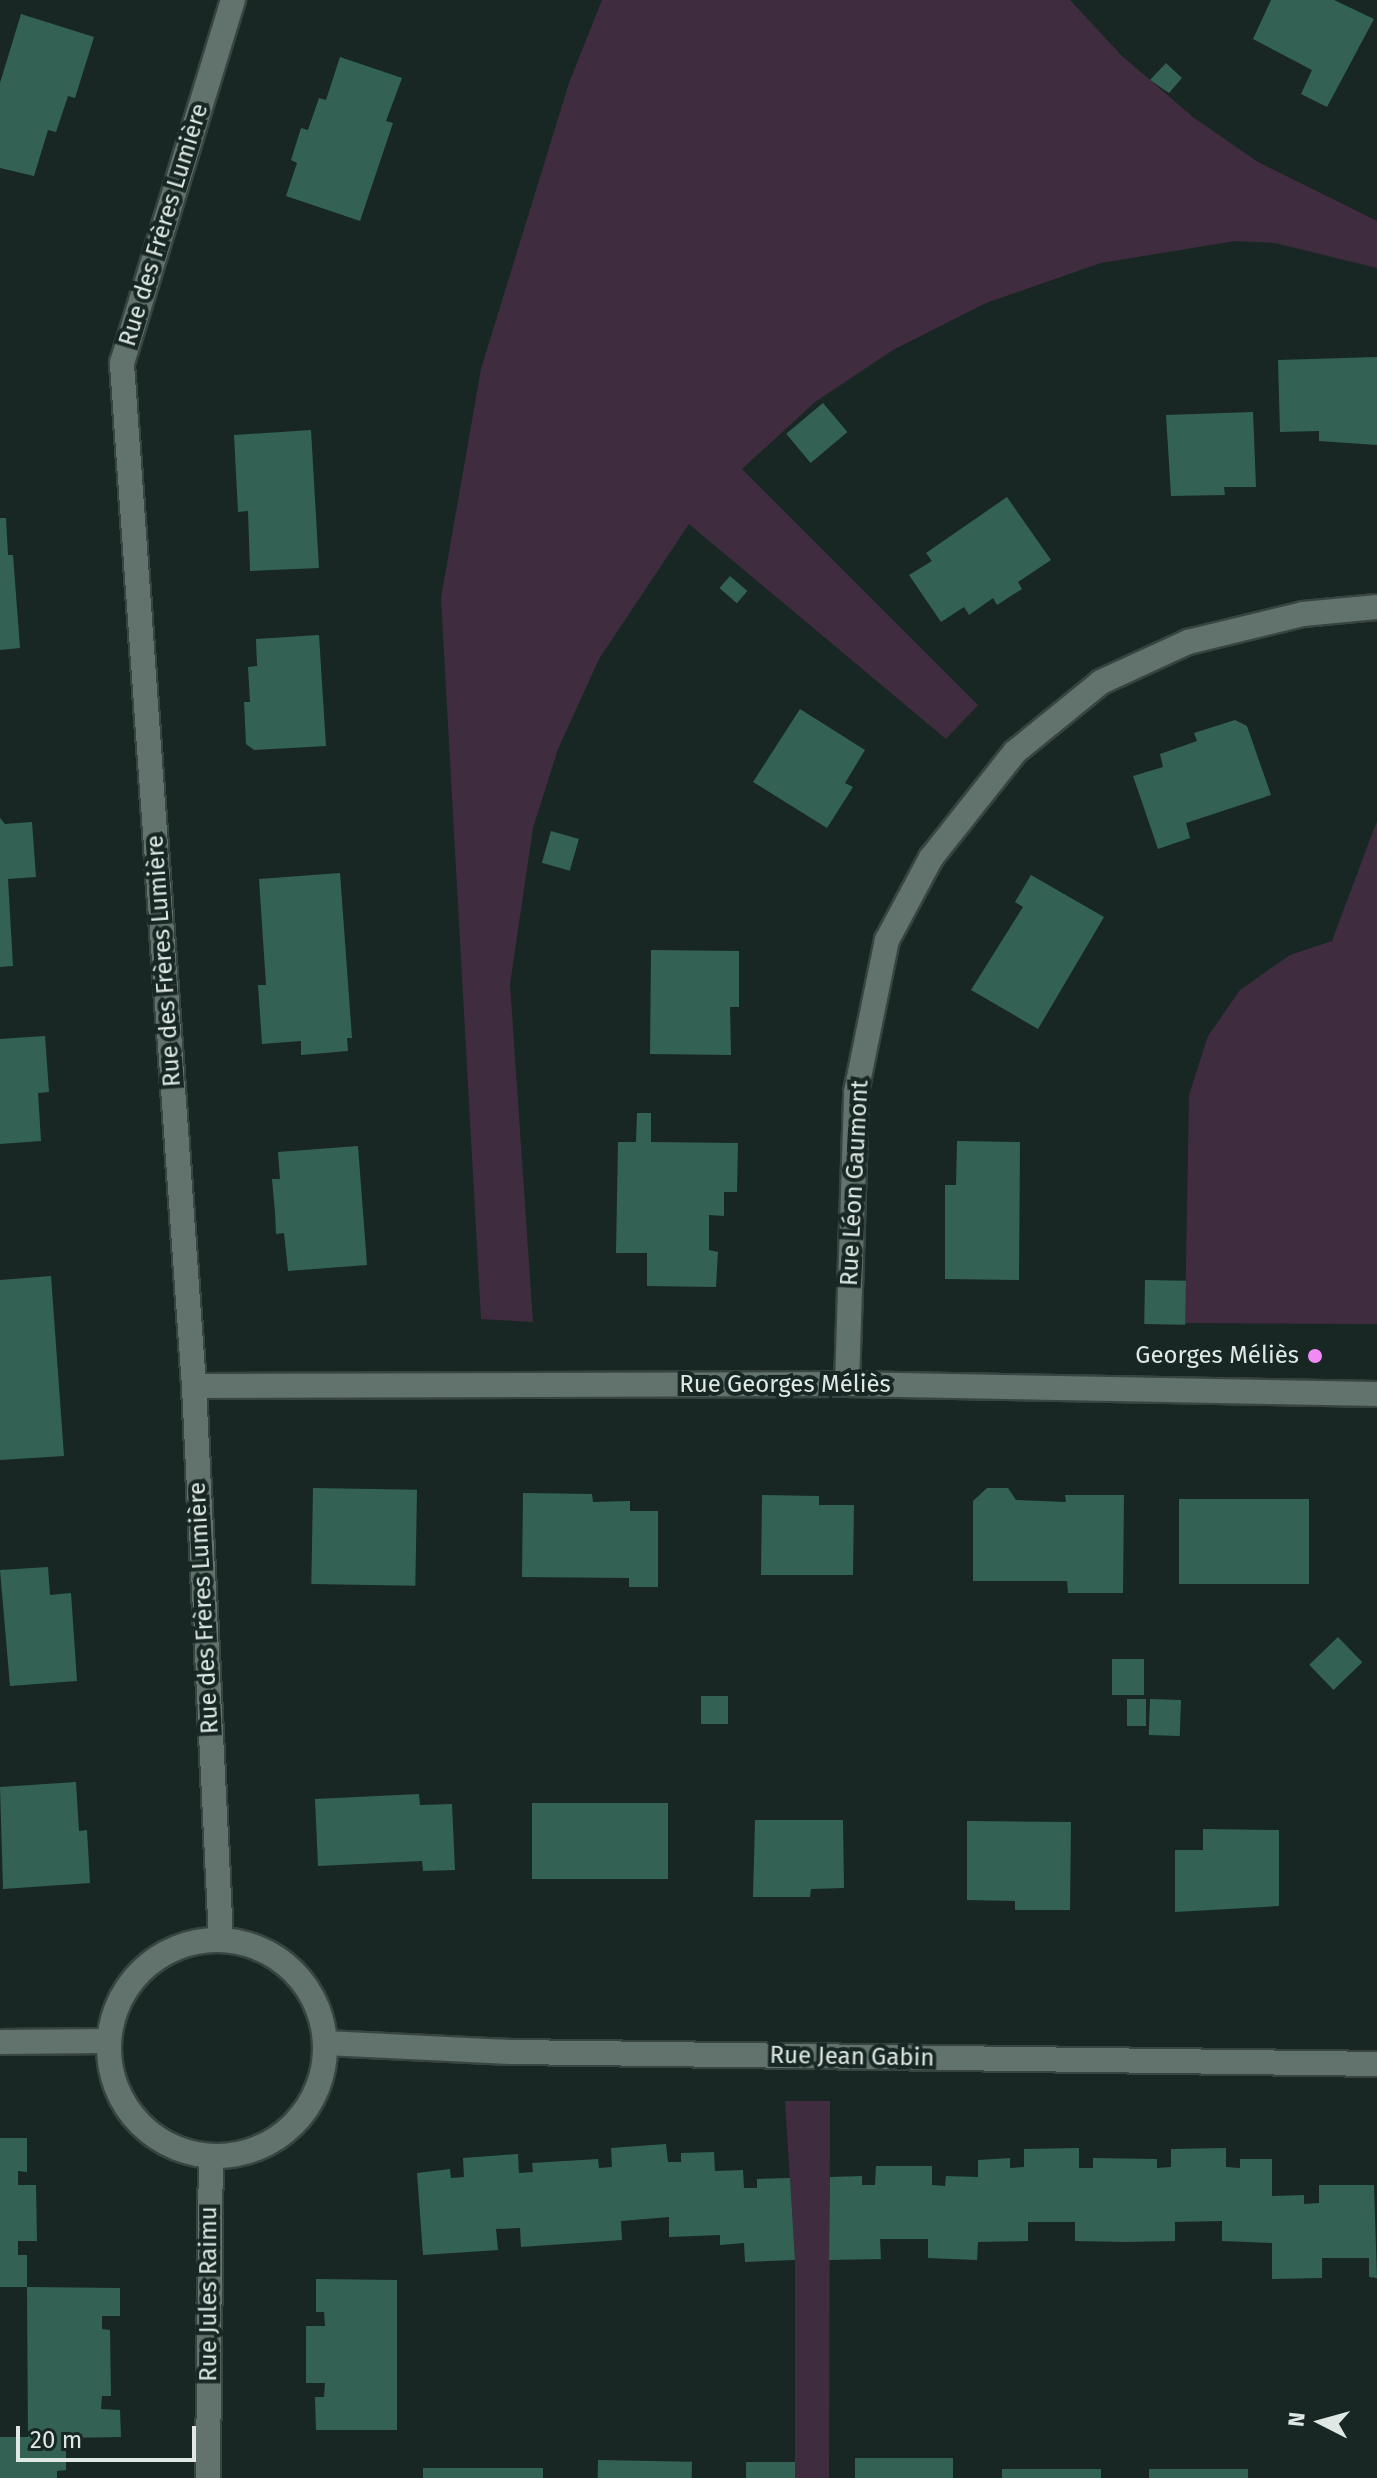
<!DOCTYPE html>
<html>
<head>
<meta charset="utf-8">
<style>
  body { margin:0 }
  #map { position:relative; width:1377px; height:2478px; overflow:hidden; background:#182723; font-family:"Fira Sans",sans-serif }
  div>[style] { position:absolute }
  .green>* { inset:0; background:#3f2d3f }
  .building>* { inset:0; background:#336255; transform-origin:0 0 }
  .roads { filter:drop-shadow(2px 0 #384440) drop-shadow(-2px 0 #384440) drop-shadow(0 2px #384440) drop-shadow(0 -2px #384440) }
  .minor>* { height:24px; margin:-12px; padding:0 12px; transform-origin:12px; border-radius:12px; background:#62726d }
  .minor>.ring { margin:-12px; padding:0; box-sizing:content-box; background:none; border:24px solid #62726d; border-radius:50% }
  .dots>* { width:22px; height:22px; translate:-50% -50%; box-sizing:border-box; border:4px solid #182723; border-radius:50% }
  span { translate:-50% -50%; white-space:nowrap; text-align:center; line-height:1.15; -webkit-text-stroke:8px #182723; paint-order:stroke }
  .street-label { font-size:24px; color:#dfe8e5 }
  .poi-label { font-size:24px; color:#dfe8e5 }
  .right { translate:-100% -50%; text-align:right }
  .north { position:absolute; left:1281px; top:2382px; width:80px; height:80px; -webkit-text-stroke:6px #182723; paint-order:stroke; rotate:276deg; font-size:22px; font-weight:700; line-height:32px; text-align:center; color:#dfe8e5 }
  .north::after { content:''; display:block; margin:auto; width:28px; height:36px; background:#dfe8e5; clip-path:polygon(50% 0,100% 100%,50% 72%,0 100%) }
  .scale { position:absolute; left:16px; top:2426px; width:180px; height:36px; box-sizing:border-box; border:4px solid #dfe8e5; border-top:0; padding-left:10px; font-size:24px; line-height:28px; white-space:nowrap; color:#dfe8e5; -webkit-text-stroke:6px #182723; paint-order:stroke }
</style>
</head>
<body>
<div id="map">
  <div class="green">
    <div style="clip-path:polygon(602px 0,1070px 0,1122px 56px,1194px 118px,1258px 162px,1377px 221px,1377px 268px,1275px 243px,1235px 241px,1101px 263px,986px 303px,893px 350px,815px 402px,742px 469px,978px 705px,946px 739px,689px 524px,599px 659px,558px 749px,533px 828px,510px 984px,533px 1322px,481px 1319px,441px 598px,481px 369px,569px 83px)"></div>
    <div style="clip-path:polygon(1377px 821px,1377px 1324px,1185px 1323px,1189px 1095px,1208px 1036px,1240px 990px,1290px 955px,1332px 941px)"></div>
    <div style="clip-path:polygon(785px 2101px,830px 2101px,829px 2478px,795px 2478px,795px 2260px)"></div>
  </div>
  <div class="building">
    <div style="clip-path:polygon(1271px 0,1334px 0,1374px 19px,1327px 107px,1301px 94px,1312px 70px,1253px 39px)"></div>
    <div style="clip-path:polygon(21px 14px,94px 37px,75px 98px,68px 96px,56px 132px,48px 130px,34px 176px,0 168px,0 83px)"></div>
    <div style="clip-path:polygon(340px 57px,402px 78px,386px 121px,393px 123px,360px 221px,286px 196px,297px 163px,291px 160px,301px 128px,308px 130px,319px 98px,326px 100px)"></div>
    <div style="clip-path:polygon(1166px 63px,1182px 78px,1169px 93px,1150px 80px)"></div>
    <div style="clip-path:polygon(1377px 357px,1377px 445px,1319px 441px,1319px 431px,1280px 432px,1278px 360px)"></div>
    <div style="left:823px;top:403px;width:38px;height:48px;rotate:50deg"></div>
    <div style="clip-path:polygon(1253px 412px,1256px 487px,1224px 487px,1225px 495px,1171px 496px,1166px 415px)"></div>
    <div style="clip-path:polygon(311px 430px,319px 568px,250px 571px,248px 511px,238px 512px,234px 435px)"></div>
    <div style="clip-path:polygon(1007px 497px,1051px 560px,1018px 582px,1022px 589px,997px 605px,993px 598px,969px 615px,964px 607px,941px 622px,909px 575px,932px 561px,926px 553px)"></div>
    <div style="clip-path:polygon(0 518px,6px 518px,8px 555px,13px 555px,20px 648px,0 650px)"></div>
    <div style="left:730px;top:576px;width:23px;height:16px;rotate:41deg"></div>
    <div style="clip-path:polygon(319px 635px,326px 746px,254px 750px,246px 744px,244px 702px,250px 702px,248px 667px,257px 666px,256px 639px)"></div>
    <div style="clip-path:polygon(800px 709px,865px 750px,845px 783px,853px 787px,827px 828px,753px 782px)"></div>
    <div style="clip-path:polygon(1235px 720px,1247px 726px,1271px 795px,1186px 823px,1190px 838px,1158px 849px,1133px 776px,1163px 767px,1160px 754px,1197px 741px,1194px 733px)"></div>
    <div style="clip-path:polygon(0 818px,5px 824px,32px 822px,36px 877px,8px 879px,13px 966px,0 967px)"></div>
    <div style="left:551px;top:831px;width:29px;height:33px;rotate:16deg"></div>
    <div style="clip-path:polygon(340px 873px,352px 1038px,347px 1038px,348px 1051px,301px 1055px,301px 1041px,262px 1044px,258px 985px,266px 985px,259px 879px)"></div>
    <div style="clip-path:polygon(1031px 875px,1104px 917px,1038px 1029px,971px 990px,1023px 907px,1015px 902px)"></div>
    <div style="clip-path:polygon(651px 950px,739px 951px,739px 1007px,730px 1007px,731px 1055px,650px 1054px)"></div>
    <div style="clip-path:polygon(45px 1036px,49px 1092px,38px 1093px,41px 1141px,0 1144px,0 1039px)"></div>
    <div style="clip-path:polygon(637px 1113px,651px 1113px,651px 1142px,738px 1143px,737px 1192px,724px 1192px,724px 1216px,709px 1215px,709px 1250px,718px 1252px,716px 1287px,647px 1286px,647px 1253px,616px 1253px,618px 1142px,636px 1142px)"></div>
    <div style="clip-path:polygon(957px 1141px,1020px 1142px,1019px 1280px,945px 1279px,945px 1185px,956px 1185px)"></div>
    <div style="clip-path:polygon(358px 1146px,367px 1265px,288px 1271px,284px 1233px,276px 1234px,275px 1212px,272px 1179px,280px 1179px,278px 1152px)"></div>
    <div style="clip-path:polygon(51px 1276px,64px 1456px,0 1460px,0 1280px)"></div>
    <div style="left:1145px;top:1280px;width:41px;height:44px;rotate:1deg"></div>
    <div style="left:313px;top:1488px;width:104px;height:96px;rotate:1deg"></div>
    <div style="clip-path:polygon(987px 1488px,1008px 1488px,1016px 1500px,1066px 1502px,1065px 1495px,1124px 1495px,1123px 1593px,1068px 1593px,1067px 1581px,973px 1581px,973px 1501px)"></div>
    <div style="clip-path:polygon(523px 1493px,592px 1494px,593px 1502px,630px 1501px,630px 1511px,658px 1511px,658px 1587px,629px 1587px,629px 1578px,522px 1577px)"></div>
    <div style="clip-path:polygon(762px 1495px,819px 1496px,819px 1505px,854px 1505px,853px 1575px,761px 1575px)"></div>
    <div style="left:1179px;top:1499px;width:130px;height:85px"></div>
    <div style="clip-path:polygon(48px 1567px,50px 1595px,71px 1593px,77px 1681px,10px 1686px,0 1570px)"></div>
    <div style="left:1338px;top:1637px;width:35px;height:40px;rotate:46deg"></div>
    <div style="left:1112px;top:1659px;width:32px;height:36px"></div>
    <div style="left:701px;top:1696px;width:27px;height:28px"></div>
    <div style="left:1127px;top:1699px;width:19px;height:27px"></div>
    <div style="left:1150px;top:1699px;width:31px;height:36px;rotate:2deg"></div>
    <div style="clip-path:polygon(76px 1782px,79px 1831px,87px 1830px,90px 1883px,3px 1889px,0 1787px)"></div>
    <div style="clip-path:polygon(419px 1794px,420px 1805px,452px 1804px,455px 1870px,423px 1871px,422px 1861px,318px 1866px,315px 1799px)"></div>
    <div style="left:532px;top:1803px;width:136px;height:76px"></div>
    <div style="clip-path:polygon(755px 1820px,843px 1820px,844px 1888px,811px 1889px,810px 1897px,753px 1897px)"></div>
    <div style="clip-path:polygon(967px 1821px,1071px 1822px,1070px 1910px,1015px 1910px,1015px 1901px,967px 1900px)"></div>
    <div style="clip-path:polygon(1203px 1829px,1279px 1830px,1279px 1906px,1175px 1912px,1175px 1850px,1203px 1850px)"></div>
    <div style="clip-path:polygon(0 2138px,27px 2138px,27px 2172px,18px 2171px,18px 2185px,36px 2185px,37px 2241px,18px 2241px,18px 2255px,27px 2255px,27px 2287px,0 2287px)"></div>
    <div style="clip-path:polygon(666px 2144px,668px 2162px,681px 2162px,681px 2153px,714px 2152px,715px 2171px,743px 2170px,744px 2188px,757px 2188px,757px 2179px,790px 2178px,795px 2260px,745px 2262px,744px 2243px,720px 2245px,720px 2235px,669px 2237px,669px 2217px,621px 2221px,622px 2240px,521px 2247px,520px 2228px,496px 2229px,498px 2250px,423px 2255px,417px 2173px,450px 2169px,451px 2178px,464px 2177px,463px 2158px,518px 2154px,519px 2173px,533px 2172px,532px 2163px,598px 2159px,599px 2168px,612px 2167px,611px 2148px)"></div>
    <div style="clip-path:polygon(1079px 2148px,1079px 2168px,1093px 2168px,1093px 2158px,1157px 2159px,1157px 2168px,1171px 2167px,1171px 2149px,1226px 2148px,1226px 2167px,1240px 2168px,1240px 2159px,1272px 2159px,1272px 2196px,1304px 2195px,1304px 2204px,1319px 2203px,1319px 2185px,1374px 2185px,1377px 2278px,1369px 2277px,1369px 2258px,1322px 2258px,1322px 2278px,1272px 2279px,1272px 2243px,1222px 2241px,1222px 2221px,1175px 2222px,1175px 2241px,1125px 2242px,1075px 2241px,1075px 2222px,1028px 2222px,1028px 2241px,978px 2242px,977px 2260px,928px 2258px,928px 2239px,880px 2239px,881px 2259px,829px 2260px,830px 2177px,862px 2176px,862px 2185px,875px 2185px,876px 2166px,932px 2166px,932px 2185px,945px 2186px,946px 2176px,978px 2177px,978px 2160px,1010px 2158px,1010px 2168px,1024px 2167px,1024px 2149px)"></div>
    <div style="clip-path:polygon(316px 2279px,397px 2280px,397px 2430px,316px 2430px,315px 2397px,324px 2397px,325px 2383px,306px 2383px,306px 2326px,325px 2326px,324px 2312px,316px 2312px)"></div>
    <div style="clip-path:polygon(27px 2287px,120px 2288px,120px 2316px,102px 2316px,102px 2329px,110px 2330px,111px 2396px,102px 2396px,101px 2409px,120px 2410px,121px 2437px,66px 2438px,66px 2470px,57px 2471px,57px 2478px,0 2478px,0 2437px,28px 2437px)"></div>
    <div style="left:855px;top:2458px;width:98px;height:20px"></div>
    <div style="left:598px;top:2460px;width:94px;height:18px;rotate:1deg"></div>
    <div style="left:746px;top:2462px;width:49px;height:16px"></div>
    <div style="left:423px;top:2468px;width:120px;height:10px"></div>
    <div style="left:1002px;top:2469px;width:99px;height:9px"></div>
    <div style="left:1149px;top:2469px;width:99px;height:9px"></div>
  </div>
  <div class="roads">
    <div class="minor">
      <div style="left:847px;top:1384px;width:292px;rotate:-88.2deg"></div>
      <div style="left:856px;top:1092px;width:155px;rotate:-78.5deg"></div>
      <div style="left:887px;top:940px;width:93px;rotate:-61.8deg"></div>
      <div style="left:931px;top:858px;width:135px;rotate:-51.6deg"></div>
      <div style="left:1015px;top:752px;width:111px;rotate:-39.1deg"></div>
      <div style="left:1101px;top:682px;width:96px;rotate:-24.7deg"></div>
      <div style="left:1188px;top:642px;width:118px;rotate:-13.7deg"></div>
      <div style="left:1303px;top:614px;width:74px;rotate:-5.4deg"></div>
      <div style="left:194px;top:1386px;width:653px;rotate:-0.18deg"></div>
      <div style="left:847px;top:1384px;width:530px;rotate:1.08deg"></div>
      <div style="left:221px;top:1939px;width:554px;rotate:-92.8deg"></div>
      <div style="left:194px;top:1386px;width:1026px;rotate:-94.03deg"></div>
      <div style="left:122px;top:363px;width:380px;rotate:-73deg"></div>
      <div class="ring" style="left:109px;top:1940px;width:192px;height:192px"></div>
      <div style="left:0;top:2042px;width:108px;rotate:-0.5deg"></div>
      <div style="left:326px;top:2043px;width:186px;rotate:2.8deg"></div>
      <div style="left:512px;top:2052px;width:865px;rotate:0.79deg"></div>
      <div style="left:208px;top:2478px;width:320px;rotate:-89.5deg"></div>
    </div>
  </div>
  <div class="dots">
    <div style="left:1315px;top:1356px;background:#f28af3"></div>
  </div>
  <div class="street-label">
    <span style="left:164px;top:225px;rotate:-73deg">Rue des Frères Lumière</span>
    <span style="left:164px;top:961px;rotate:-94deg">Rue des Frères Lumière</span>
    <span style="left:855px;top:1183px;rotate:-87deg">Rue Léon Gaumont</span>
    <span style="left:785px;top:1385px">Rue Georges Méliès</span>
    <span style="left:204px;top:1608px;rotate:-93deg">Rue des Frères Lumière</span>
    <span style="left:852px;top:2057px;rotate:1deg">Rue Jean Gabin</span>
    <span style="left:209px;top:2294px;rotate:-90deg">Rue Jules Raimu</span>
  </div>
  <div class="poi-label">
    <span class="right" style="left:1299px;top:1356px">Georges Méliès</span>
  </div>
  <div class="north">N</div>
  <div class="scale">20 m</div>
</div>
</body>
</html>
